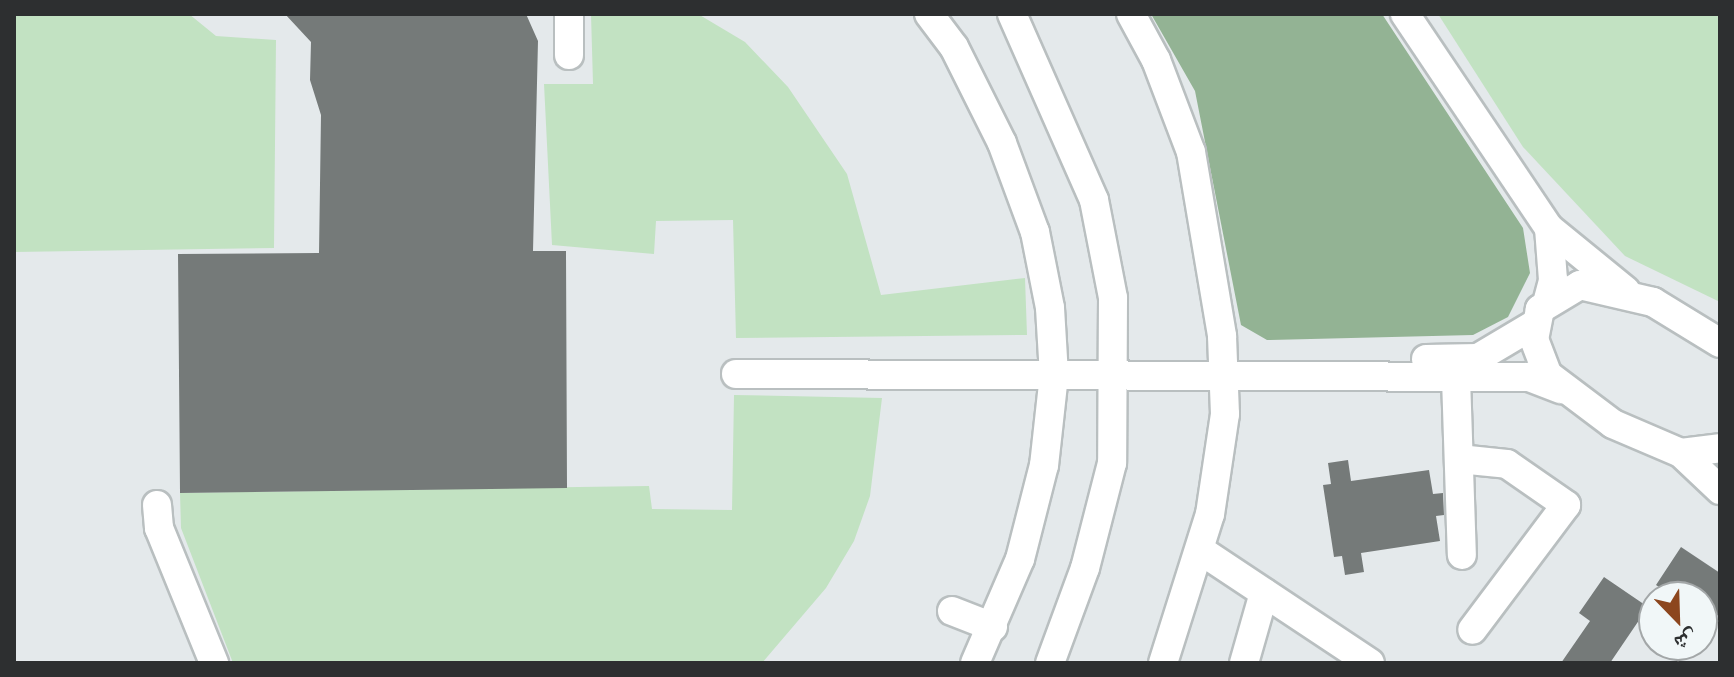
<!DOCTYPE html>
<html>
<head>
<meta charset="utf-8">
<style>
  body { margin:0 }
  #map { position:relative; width:1734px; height:677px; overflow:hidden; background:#e4e9eb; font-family:"Golos Text","Noto Naskh Arabic",sans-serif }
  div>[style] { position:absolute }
  .green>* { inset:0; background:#c2e2c2 }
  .forest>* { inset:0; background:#93b394 }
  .building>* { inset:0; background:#757a79 }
  .roads { filter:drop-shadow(2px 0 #b9bfc0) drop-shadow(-2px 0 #b9bfc0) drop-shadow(0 2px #b9bfc0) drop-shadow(0 -2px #b9bfc0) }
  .minor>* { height:28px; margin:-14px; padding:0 14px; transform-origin:14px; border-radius:14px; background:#fff }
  span { translate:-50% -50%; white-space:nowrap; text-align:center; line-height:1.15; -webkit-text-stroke:6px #f1f7f8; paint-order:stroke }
  .frame { position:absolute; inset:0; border:16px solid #2d2f30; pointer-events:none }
  .north { position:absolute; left:1638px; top:581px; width:80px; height:80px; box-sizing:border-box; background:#f1f7f8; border:2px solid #a3a7a8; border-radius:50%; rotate:157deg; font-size:22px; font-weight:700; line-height:32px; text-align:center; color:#2d2f30 }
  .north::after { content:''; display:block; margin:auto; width:28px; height:36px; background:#8c461e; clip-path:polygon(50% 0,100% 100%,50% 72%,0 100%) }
</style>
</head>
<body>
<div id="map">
  <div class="green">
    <div style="clip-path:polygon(14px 14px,189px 14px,216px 36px,276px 40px,274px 248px,14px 252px)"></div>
    <div style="clip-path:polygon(591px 14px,698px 14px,745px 42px,788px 87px,847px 174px,881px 295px,1025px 278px,1027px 335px,736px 338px,733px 220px,656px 221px,654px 254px,552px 245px,544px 84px,593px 84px)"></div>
    <div style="clip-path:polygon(1438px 14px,1720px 14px,1720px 302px,1625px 256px,1523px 147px)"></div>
    <div style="clip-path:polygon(734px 395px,882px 398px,870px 496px,854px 541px,826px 588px,762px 663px,233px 663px,181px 528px,180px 493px,649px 486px,652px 509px,732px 510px)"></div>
  </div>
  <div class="forest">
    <div style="clip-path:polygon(1151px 14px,1382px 14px,1523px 228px,1530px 273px,1508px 317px,1473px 335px,1267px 340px,1241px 325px,1195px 91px)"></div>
  </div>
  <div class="building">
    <div style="clip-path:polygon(285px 14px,526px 14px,538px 41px,533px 251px,566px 251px,567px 488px,180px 493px,178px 254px,319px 253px,321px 115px,310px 80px,311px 42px)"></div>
    <div style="clip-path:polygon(1348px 460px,1351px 481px,1429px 470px,1433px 494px,1443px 493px,1444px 515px,1436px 516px,1440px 541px,1361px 553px,1364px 572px,1345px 575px,1342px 556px,1334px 557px,1323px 485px,1331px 484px,1328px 463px)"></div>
    <div style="clip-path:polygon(1681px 547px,1720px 573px,1720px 617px,1702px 605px,1702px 597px,1674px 597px,1656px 585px)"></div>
    <div style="clip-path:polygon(1604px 577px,1648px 607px,1610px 663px,1561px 663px,1590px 621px,1579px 613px)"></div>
  </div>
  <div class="roads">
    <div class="minor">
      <div style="left:929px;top:14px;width:41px;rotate:52.9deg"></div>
      <div style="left:954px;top:47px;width:107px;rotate:63.4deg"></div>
      <div style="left:1002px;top:143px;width:95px;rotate:69.7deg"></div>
      <div style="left:1035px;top:232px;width:77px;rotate:78.8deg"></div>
      <div style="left:1050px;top:308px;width:67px;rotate:86.6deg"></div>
      <div style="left:1054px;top:375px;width:91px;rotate:96.3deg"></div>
      <div style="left:1044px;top:465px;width:97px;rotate:104.3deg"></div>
      <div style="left:1020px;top:559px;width:113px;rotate:113.4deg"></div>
      <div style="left:1012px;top:14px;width:203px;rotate:66.2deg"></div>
      <div style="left:1094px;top:200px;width:100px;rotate:79deg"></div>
      <div style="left:1113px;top:298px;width:165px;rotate:90.3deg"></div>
      <div style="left:1112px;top:463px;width:108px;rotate:104.4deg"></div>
      <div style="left:1085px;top:568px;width:101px;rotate:110.2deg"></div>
      <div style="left:1131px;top:14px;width:52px;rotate:61.5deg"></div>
      <div style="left:1156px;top:60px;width:98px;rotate:69.2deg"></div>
      <div style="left:1191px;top:152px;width:187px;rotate:80.4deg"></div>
      <div style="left:1222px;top:336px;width:78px;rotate:87.8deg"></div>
      <div style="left:1225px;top:414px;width:101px;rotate:98.5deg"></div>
      <div style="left:1210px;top:514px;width:156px;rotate:107.5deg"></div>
      <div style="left:1405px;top:14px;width:258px;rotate:56.1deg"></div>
      <div style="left:1549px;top:228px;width:99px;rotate:39.3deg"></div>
      <div style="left:569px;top:55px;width:41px;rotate:-90deg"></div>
      <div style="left:1547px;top:303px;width:24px;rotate:-75deg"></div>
      <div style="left:1553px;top:280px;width:52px;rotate:-94.4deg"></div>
      <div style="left:1720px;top:343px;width:79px;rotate:-148.5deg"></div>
      <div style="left:1653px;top:302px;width:75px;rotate:-166.9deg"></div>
      <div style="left:1580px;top:285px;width:47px;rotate:149deg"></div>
      <div style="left:1540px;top:309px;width:31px;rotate:101deg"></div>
      <div style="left:1534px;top:339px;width:39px;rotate:69deg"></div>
      <div style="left:1548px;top:375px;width:81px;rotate:37deg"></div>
      <div style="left:1613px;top:424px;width:74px;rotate:23.1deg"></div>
      <div style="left:1681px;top:453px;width:39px;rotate:-7deg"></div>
      <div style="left:1426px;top:359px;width:52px;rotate:-1.1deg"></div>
      <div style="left:1478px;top:358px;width:66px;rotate:-30.8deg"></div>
      <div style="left:736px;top:374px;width:793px;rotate:0.22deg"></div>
      <div style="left:1529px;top:377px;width:34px;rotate:21deg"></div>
      <div style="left:1456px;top:378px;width:177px;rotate:88.1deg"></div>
      <div style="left:1681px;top:453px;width:54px;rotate:43.5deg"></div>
      <div style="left:1459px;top:459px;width:48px;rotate:5.9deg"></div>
      <div style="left:1507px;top:464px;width:72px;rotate:34.8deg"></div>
      <div style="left:1566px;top:505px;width:156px;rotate:126.9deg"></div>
      <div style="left:157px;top:505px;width:23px;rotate:85deg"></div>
      <div style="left:159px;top:528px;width:146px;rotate:67.8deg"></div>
      <div style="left:1200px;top:550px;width:204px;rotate:33.6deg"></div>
      <div style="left:952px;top:611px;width:44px;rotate:21.3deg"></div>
      <div style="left:1244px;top:663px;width:73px;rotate:-74.1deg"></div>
    </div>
  </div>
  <div class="frame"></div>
  <div class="north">ش</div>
</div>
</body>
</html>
